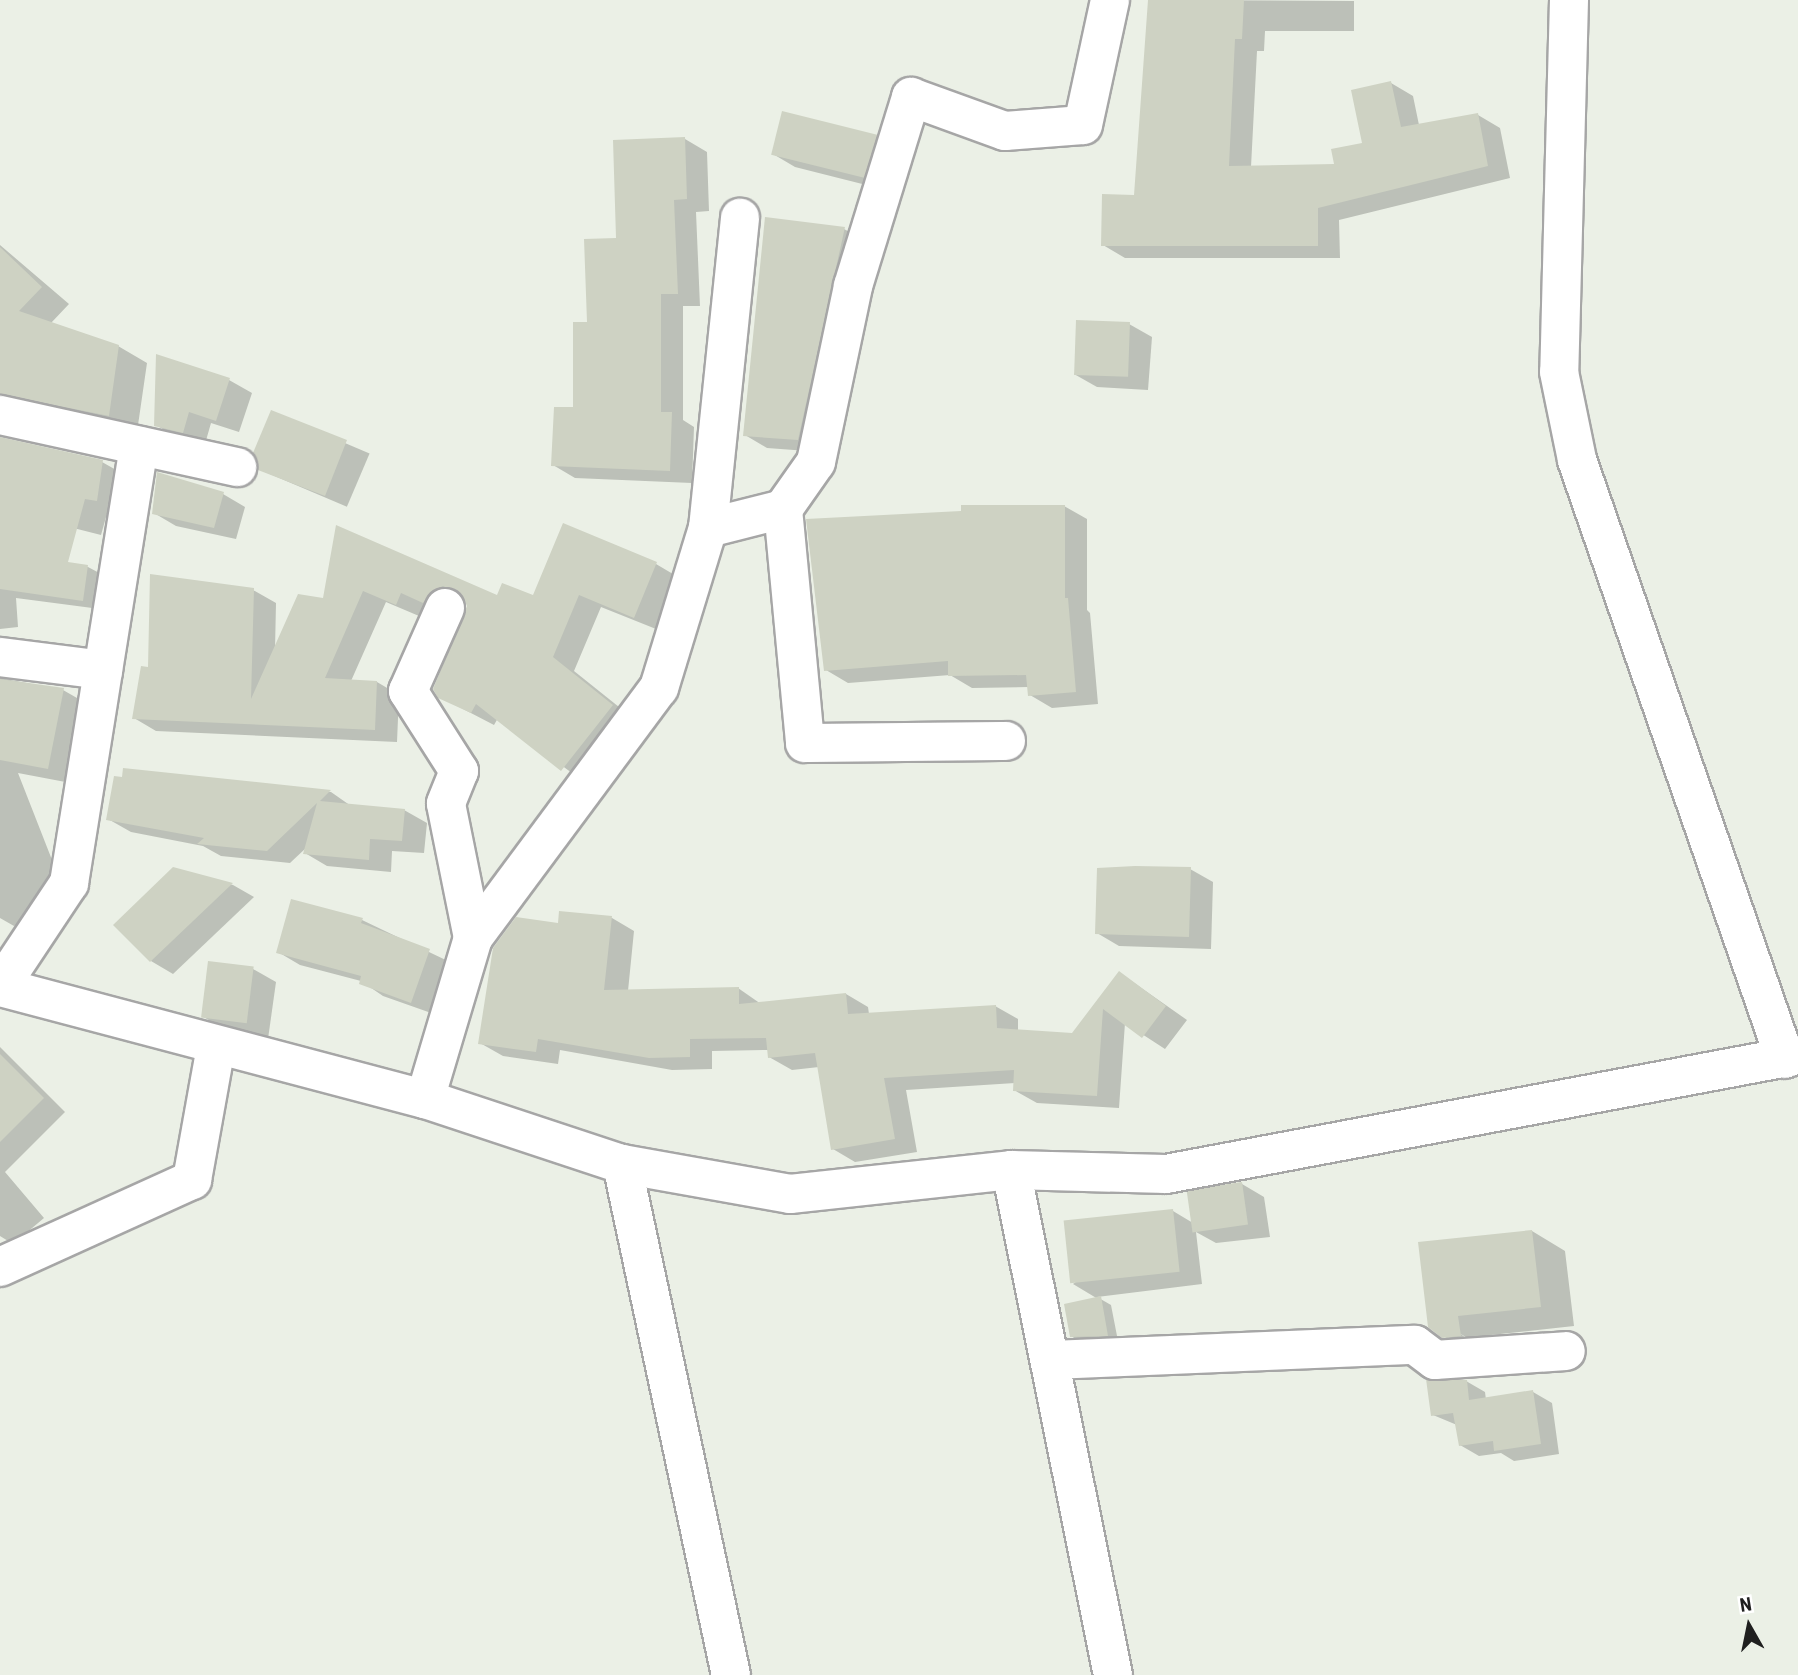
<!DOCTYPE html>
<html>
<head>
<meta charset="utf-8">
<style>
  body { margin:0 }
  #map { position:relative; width:1798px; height:1675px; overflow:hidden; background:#ebf0e6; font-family:"Roboto Condensed",sans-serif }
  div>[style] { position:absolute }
  .shadow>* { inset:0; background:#0003; transform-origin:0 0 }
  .building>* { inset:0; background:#ced2c3; transform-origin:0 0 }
  .roads { filter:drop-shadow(2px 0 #a6a6a6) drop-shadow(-2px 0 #a6a6a6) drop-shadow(0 2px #a6a6a6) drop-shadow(0 -2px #a6a6a6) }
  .street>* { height:38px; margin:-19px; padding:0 19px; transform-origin:19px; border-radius:19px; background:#fff }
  span { translate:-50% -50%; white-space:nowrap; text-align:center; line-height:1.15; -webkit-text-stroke:5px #fff; paint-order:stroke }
  .north { position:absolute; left:1714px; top:1591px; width:70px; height:70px; -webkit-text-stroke:5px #fff; paint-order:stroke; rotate:351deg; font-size:19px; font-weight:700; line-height:28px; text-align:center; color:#1f1f1f }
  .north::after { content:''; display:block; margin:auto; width:24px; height:32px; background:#1f1f1f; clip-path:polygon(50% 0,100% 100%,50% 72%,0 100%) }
</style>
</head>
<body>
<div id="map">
  <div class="shadow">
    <div style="clip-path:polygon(1149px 0,1354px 1px,1354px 31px,1265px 31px,1264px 51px,1257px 51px,1251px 167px,1337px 166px,1364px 144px,1391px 83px,1413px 96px,1419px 125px,1478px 115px,1500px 128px,1510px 178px,1339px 220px,1340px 258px,1125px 258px,1103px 245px,1135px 197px)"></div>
    <div style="clip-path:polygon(876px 136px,898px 149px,886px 190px,795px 167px,773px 154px)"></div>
    <div style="clip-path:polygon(685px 139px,707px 152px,709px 211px,696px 212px,700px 306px,683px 306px,683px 420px,694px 427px,692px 483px,575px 478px,553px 465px,574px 409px,588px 324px,618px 240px)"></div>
    <div style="clip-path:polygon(844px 229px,866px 241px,821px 452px,767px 448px,745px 435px)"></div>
    <div style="clip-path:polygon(0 245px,69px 304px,51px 323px,118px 346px,147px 363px,137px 432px,0 412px)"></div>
    <div style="clip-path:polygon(1129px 324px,1152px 337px,1148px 390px,1097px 387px,1074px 374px)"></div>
    <div style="clip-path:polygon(229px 380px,252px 393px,239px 432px,211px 423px,205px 444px,178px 438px,156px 425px)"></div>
    <div style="left:272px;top:412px;width:106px;height:58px;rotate:23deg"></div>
    <div style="clip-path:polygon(0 439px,102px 462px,125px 475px,119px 513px,108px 510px,101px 535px,38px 519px,0 503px)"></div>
    <div style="clip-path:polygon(223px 494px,245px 507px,236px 539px,176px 526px,154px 513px)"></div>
    <div style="clip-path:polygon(1064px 506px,1087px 519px,1087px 610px,1090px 613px,1098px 704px,1052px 708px,1030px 695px,1029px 687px,972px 688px,950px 675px,848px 683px,826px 670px)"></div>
    <div style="clip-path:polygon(337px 527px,498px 598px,534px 598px,656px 564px,678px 577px,656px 629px,601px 607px,574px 671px,634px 719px,584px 782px,498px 718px,494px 725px,440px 697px,469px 606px,466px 599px,454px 603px,446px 614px,424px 605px,419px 616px,386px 602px,351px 681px,377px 682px,399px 695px,397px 742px,156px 731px,134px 718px,150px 670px,253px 590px,276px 603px,275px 650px,324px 600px)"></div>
    <div style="clip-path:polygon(88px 567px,105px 576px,100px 609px,16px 598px,18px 627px,0 629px,0 572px)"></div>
    <div style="clip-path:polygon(0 678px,63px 690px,91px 706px,76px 784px,18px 773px,63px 888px,52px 911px,14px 926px,0 918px)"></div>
    <div style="clip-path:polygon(125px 770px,331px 792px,351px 806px,404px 810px,427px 823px,424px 853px,392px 851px,391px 872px,327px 866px,305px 853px,307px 847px,290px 863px,221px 856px,203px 846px,131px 832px,108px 819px)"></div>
    <div style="clip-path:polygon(174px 869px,233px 885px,254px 897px,173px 974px,151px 961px)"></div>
    <div style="clip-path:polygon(1190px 869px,1213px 882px,1211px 949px,1119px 946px,1097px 933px)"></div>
    <div style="clip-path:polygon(561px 913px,612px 918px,634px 931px,628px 991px,738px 988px,761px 1004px,846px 994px,868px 1007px,869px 1014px,995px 1006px,1018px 1019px,1018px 1031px,1073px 1035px,1120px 973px,1187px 1020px,1165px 1049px,1125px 1023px,1119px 1108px,1037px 1103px,1014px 1090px,1015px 1083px,906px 1090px,917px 1152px,855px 1162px,833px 1149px,819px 1067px,792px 1070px,769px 1057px,769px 1050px,712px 1051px,712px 1069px,672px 1070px,560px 1050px,558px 1064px,503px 1056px,480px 1043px,559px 925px)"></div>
    <div style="clip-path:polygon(362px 920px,452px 963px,434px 1014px,383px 996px,361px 981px,300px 965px,278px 952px)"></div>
    <div style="clip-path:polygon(253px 969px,276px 982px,268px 1039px,224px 1029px,202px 1016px)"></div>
    <div style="clip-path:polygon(0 1047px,65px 1112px,5px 1172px,44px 1218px,13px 1244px,0 1236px)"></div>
    <div style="clip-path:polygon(1242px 1184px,1264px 1197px,1270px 1237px,1216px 1243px,1196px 1232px,1202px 1284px,1097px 1297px,1111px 1305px,1118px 1341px,1082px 1343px,1071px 1336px,1098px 1299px,1073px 1284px,1173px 1211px,1193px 1223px)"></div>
    <div style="clip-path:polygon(1532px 1231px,1565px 1251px,1574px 1326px,1491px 1335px,1493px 1353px,1459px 1333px,1490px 1355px,1477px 1356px,1443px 1336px,1420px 1244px)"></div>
    <div style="clip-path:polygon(1466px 1381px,1485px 1392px,1486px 1400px,1533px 1392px,1552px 1403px,1559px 1454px,1514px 1461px,1501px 1453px,1479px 1456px,1460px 1445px,1457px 1425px,1433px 1415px)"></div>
  </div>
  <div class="building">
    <div style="clip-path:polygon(1148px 0,1244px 0,1242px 39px,1235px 39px,1229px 166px,1334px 164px,1331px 149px,1362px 143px,1351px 90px,1391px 81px,1401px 127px,1478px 113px,1488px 166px,1318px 208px,1318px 246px,1101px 246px,1102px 194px,1134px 195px)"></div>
    <div style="left:782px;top:111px;width:98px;height:45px;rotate:14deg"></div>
    <div style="clip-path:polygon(685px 137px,687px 199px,674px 200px,678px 294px,661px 294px,661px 412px,672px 412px,670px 471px,551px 466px,554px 407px,573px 407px,573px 322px,587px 322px,584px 239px,616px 238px,613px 140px)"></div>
    <div style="clip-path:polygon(765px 217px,845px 227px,798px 440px,743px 436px)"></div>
    <div style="clip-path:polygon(0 247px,42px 287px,19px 311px,119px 345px,109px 416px,0 394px)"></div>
    <div style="left:1076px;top:320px;width:54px;height:55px;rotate:2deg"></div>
    <div style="clip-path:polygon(156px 354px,230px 378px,216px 421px,189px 412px,183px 433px,154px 426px)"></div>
    <div style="clip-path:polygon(271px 410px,347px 440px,325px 496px,258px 470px,253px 453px)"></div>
    <div style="clip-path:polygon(0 437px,103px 460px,97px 501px,85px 499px,68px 562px,88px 565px,83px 601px,0 589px)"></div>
    <div style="clip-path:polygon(157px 472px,224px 492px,214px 528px,152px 514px)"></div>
    <div style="clip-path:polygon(961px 505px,1065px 505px,1065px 598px,1068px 598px,1076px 692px,1028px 696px,1026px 675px,948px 676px,948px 661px,824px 671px,806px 519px,961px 511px)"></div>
    <div style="clip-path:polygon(563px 523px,657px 562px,634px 618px,579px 595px,553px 657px,613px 705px,561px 771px,476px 704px,471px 713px,438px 698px,433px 689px,467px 606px,462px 595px,443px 586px,432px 591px,423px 603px,401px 593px,396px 605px,363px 591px,325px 678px,377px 681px,375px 730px,132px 719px,141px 666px,148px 667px,150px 574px,254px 588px,251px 699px,298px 594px,323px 598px,336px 525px,497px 595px,502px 583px,533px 595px)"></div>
    <div style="clip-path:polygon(0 679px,64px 688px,48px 769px,0 760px)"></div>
    <div style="clip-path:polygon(123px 768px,331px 790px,320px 801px,405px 809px,402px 841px,370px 839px,369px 860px,303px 854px,317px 803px,267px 851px,197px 844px,204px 838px,106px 820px,114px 776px,122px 777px)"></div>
    <div style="clip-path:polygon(1135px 866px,1191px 867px,1189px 937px,1095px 934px,1097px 868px)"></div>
    <div style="clip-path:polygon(173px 867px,233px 883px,150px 962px,113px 925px)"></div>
    <div style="clip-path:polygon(291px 899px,363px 918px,361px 923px,430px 949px,411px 1003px,359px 984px,361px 976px,276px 953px)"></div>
    <div style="clip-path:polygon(559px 911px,612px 916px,604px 990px,739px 987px,739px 1004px,846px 993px,848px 1014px,996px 1005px,997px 1028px,1072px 1033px,1119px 971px,1166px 1006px,1142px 1038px,1103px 1009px,1097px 1096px,1013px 1091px,1014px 1070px,884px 1078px,895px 1139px,831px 1150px,815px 1053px,768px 1058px,766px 1038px,690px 1039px,690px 1057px,649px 1058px,538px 1039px,536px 1052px,478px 1044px,493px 948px,516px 917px,558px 923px)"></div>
    <div style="left:208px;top:961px;width:46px;height:57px;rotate:7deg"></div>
    <div style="clip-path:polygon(0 1054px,44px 1098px,0 1142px)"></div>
    <div style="left:1242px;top:1182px;width:43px;height:56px;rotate:82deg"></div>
    <div style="left:1173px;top:1209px;width:63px;height:110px;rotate:84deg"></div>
    <div style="clip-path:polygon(1532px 1230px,1541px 1307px,1458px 1316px,1461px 1336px,1442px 1338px,1428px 1327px,1418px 1242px)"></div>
    <div style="clip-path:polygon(1101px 1296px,1108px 1336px,1070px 1337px,1064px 1304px)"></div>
    <div style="clip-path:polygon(1426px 1379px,1467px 1380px,1469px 1400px,1533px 1390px,1541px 1444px,1494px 1451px,1493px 1441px,1459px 1446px,1453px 1413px,1431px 1416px)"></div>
  </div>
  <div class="roads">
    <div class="street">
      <div style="left:1569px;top:0;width:372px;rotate:91.5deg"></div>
      <div style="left:1559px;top:372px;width:90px;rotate:78.4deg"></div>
      <div style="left:1577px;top:460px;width:634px;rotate:70.85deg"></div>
      <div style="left:0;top:415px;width:243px;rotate:12.4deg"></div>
      <div style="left:139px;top:446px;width:443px;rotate:99.1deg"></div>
      <div style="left:69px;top:883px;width:125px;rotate:123.6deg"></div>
      <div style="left:0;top:987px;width:440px;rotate:14.8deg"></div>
      <div style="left:425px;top:1099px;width:207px;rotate:18.3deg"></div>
      <div style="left:622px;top:1164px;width:171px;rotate:10.1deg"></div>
      <div style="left:790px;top:1194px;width:222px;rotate:-6.2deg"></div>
      <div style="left:1011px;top:1170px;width:155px;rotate:1.5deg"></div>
      <div style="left:1166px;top:1174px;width:643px;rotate:-10.66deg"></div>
      <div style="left:783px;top:509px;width:235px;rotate:84.6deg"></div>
      <div style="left:805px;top:743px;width:201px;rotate:-0.6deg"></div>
      <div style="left:708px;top:528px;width:312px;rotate:-84.1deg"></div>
      <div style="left:445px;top:608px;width:91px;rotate:114deg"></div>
      <div style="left:408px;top:691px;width:95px;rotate:57.5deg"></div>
      <div style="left:459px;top:771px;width:35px;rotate:112deg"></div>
      <div style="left:446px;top:804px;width:137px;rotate:78.6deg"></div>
      <div style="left:0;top:657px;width:104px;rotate:7.2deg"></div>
      <div style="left:425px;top:1099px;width:168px;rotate:-73.4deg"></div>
      <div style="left:473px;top:938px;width:312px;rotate:-53.4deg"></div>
      <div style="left:659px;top:688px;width:167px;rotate:-73deg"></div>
      <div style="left:708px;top:528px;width:77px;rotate:-14.2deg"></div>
      <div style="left:783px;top:509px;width:57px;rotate:-54.9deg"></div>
      <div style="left:816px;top:462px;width:180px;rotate:-78.1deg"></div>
      <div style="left:853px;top:286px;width:198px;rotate:-72.9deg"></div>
      <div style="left:911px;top:97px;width:100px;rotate:19.9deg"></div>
      <div style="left:1005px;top:131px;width:78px;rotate:-4.4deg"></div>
      <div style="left:1083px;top:125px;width:128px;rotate:-77.8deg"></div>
      <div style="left:622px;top:1164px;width:522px;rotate:77.96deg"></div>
      <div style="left:1011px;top:1170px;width:515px;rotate:78.58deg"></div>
      <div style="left:0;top:1267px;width:211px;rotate:-24.4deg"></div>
      <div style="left:192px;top:1180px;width:136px;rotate:-79.8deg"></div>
      <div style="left:1052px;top:1360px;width:363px;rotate:-2.4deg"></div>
      <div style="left:1415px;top:1345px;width:25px;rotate:37deg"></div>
      <div style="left:1435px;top:1360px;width:131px;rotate:-3.9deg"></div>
    </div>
  </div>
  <div class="north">N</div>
</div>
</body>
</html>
